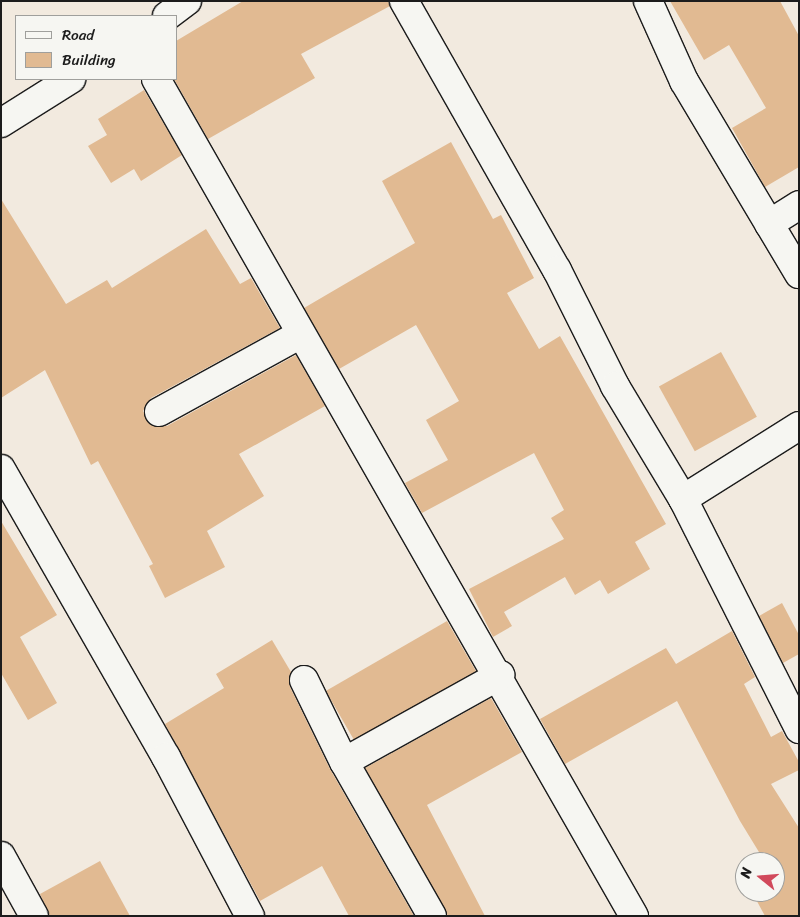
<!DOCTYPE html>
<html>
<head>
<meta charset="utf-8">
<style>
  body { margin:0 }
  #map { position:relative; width:800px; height:917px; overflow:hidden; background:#f2eadf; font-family:Sriracha,sans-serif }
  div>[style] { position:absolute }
  .building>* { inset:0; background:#e1ba92; transform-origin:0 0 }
  .roads { filter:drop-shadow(1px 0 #1c1c1c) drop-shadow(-1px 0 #1c1c1c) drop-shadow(0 1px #1c1c1c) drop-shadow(0 -1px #1c1c1c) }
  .minor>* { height:28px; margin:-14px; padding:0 14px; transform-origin:14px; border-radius:14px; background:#f6f6f2 }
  span { translate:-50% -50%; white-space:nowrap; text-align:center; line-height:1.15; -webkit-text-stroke:4px #f6f6f2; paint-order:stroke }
  .frame { position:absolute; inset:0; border:2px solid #1c1c1c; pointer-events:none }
  .legend { position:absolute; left:15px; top:15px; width:162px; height:65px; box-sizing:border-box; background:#f6f6f2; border:1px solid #9f9f9c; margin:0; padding:6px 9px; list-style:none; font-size:15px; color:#1c1c1c }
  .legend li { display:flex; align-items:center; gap:10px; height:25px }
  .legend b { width:25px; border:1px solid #9f9f9c }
  .north { position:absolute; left:735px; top:852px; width:50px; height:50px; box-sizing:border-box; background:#f6f6f2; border:1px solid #9f9f9c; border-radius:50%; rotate:287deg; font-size:14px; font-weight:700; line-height:20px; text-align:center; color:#1c1c1c }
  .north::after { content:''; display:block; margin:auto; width:18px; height:22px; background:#d1495b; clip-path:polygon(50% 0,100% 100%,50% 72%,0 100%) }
</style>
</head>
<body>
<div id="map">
  <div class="building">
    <div style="clip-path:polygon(243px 1px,388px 1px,390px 6px,301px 54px,315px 78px,208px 139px,174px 79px,176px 41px)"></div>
    <div style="clip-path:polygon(670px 1px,780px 1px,799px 36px,799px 167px,765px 187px,732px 128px,766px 108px,729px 45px,704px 60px)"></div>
    <div style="clip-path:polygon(144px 90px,182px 155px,141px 181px,134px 169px,111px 183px,88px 146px,107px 135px,98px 119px)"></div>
    <div style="clip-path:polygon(451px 142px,493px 219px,501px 215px,534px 278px,507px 293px,539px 349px,560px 336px,666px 524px,635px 542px,650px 569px,608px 594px,600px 580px,575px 595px,565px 577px,504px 612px,512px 626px,493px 637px,469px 589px,564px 539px,551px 518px,564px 510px,534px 453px,422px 513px,405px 483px,448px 460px,426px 420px,459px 401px,416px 325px,339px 369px,304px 308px,415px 243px,382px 181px)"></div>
    <div style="clip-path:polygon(1px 199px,66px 304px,107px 280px,112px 288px,206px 229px,240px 284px,251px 278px,280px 328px,151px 398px,143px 411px,151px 425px,167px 426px,296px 355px,325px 406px,239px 454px,264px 496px,207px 531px,225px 567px,165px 598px,149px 566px,153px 564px,98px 461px,91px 465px,45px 370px,1px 398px)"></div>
    <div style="left:721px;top:352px;width:74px;height:71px;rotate:61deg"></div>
    <div style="clip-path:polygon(1px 521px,57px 615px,20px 637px,57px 703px,28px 720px,1px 673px)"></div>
    <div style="clip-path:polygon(782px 603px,799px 635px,799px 654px,783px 663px,759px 616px)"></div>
    <div style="left:447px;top:621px;width:58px;height:140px;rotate:60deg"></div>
    <div style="clip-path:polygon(732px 631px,755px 677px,744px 684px,771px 737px,782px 731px,799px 762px,799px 770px,771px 784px,799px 828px,799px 916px,765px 916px,752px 892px,775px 892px,775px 862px,765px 862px,740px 821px,677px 701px,565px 764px,540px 719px,666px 648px,676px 664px)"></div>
    <div style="clip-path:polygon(272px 640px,291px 672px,290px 687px,330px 769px,414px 916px,349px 916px,322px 866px,260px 901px,165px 724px,224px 688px,216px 674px)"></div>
    <div style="clip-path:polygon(491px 698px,522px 752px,427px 805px,485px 916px,448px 916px,365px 768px)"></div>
    <div style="clip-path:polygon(100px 861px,130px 916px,50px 916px,40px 894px)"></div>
  </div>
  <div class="roads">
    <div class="minor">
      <div style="left:404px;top:1px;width:309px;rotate:60.4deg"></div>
      <div style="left:557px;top:270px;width:130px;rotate:63.4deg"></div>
      <div style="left:615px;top:386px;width:132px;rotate:59deg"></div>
      <div style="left:683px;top:499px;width:258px;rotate:63.2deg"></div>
      <div style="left:648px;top:1px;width:88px;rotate:65.8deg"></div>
      <div style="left:684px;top:81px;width:225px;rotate:59.2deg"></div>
      <div style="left:167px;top:16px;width:25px;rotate:-37deg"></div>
      <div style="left:156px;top:79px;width:964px;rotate:60.27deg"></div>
      <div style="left:1px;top:123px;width:83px;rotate:-32.2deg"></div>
      <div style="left:769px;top:224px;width:36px;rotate:-32deg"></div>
      <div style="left:159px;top:412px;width:162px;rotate:-28.8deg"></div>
      <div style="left:1px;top:469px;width:332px;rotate:60.2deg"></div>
      <div style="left:166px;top:757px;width:180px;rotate:62.2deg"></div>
      <div style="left:683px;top:499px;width:137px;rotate:-32.2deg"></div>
      <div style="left:304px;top:680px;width:91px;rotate:64deg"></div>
      <div style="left:1px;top:856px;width:68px;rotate:61.2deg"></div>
      <div style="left:432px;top:916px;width:177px;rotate:-119.7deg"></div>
      <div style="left:344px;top:762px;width:179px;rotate:-29.1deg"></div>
    </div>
  </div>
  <div class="frame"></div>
  <ul class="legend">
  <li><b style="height:6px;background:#f6f6f2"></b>Road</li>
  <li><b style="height:14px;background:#e1ba92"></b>Building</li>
  </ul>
  <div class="north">N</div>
</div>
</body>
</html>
